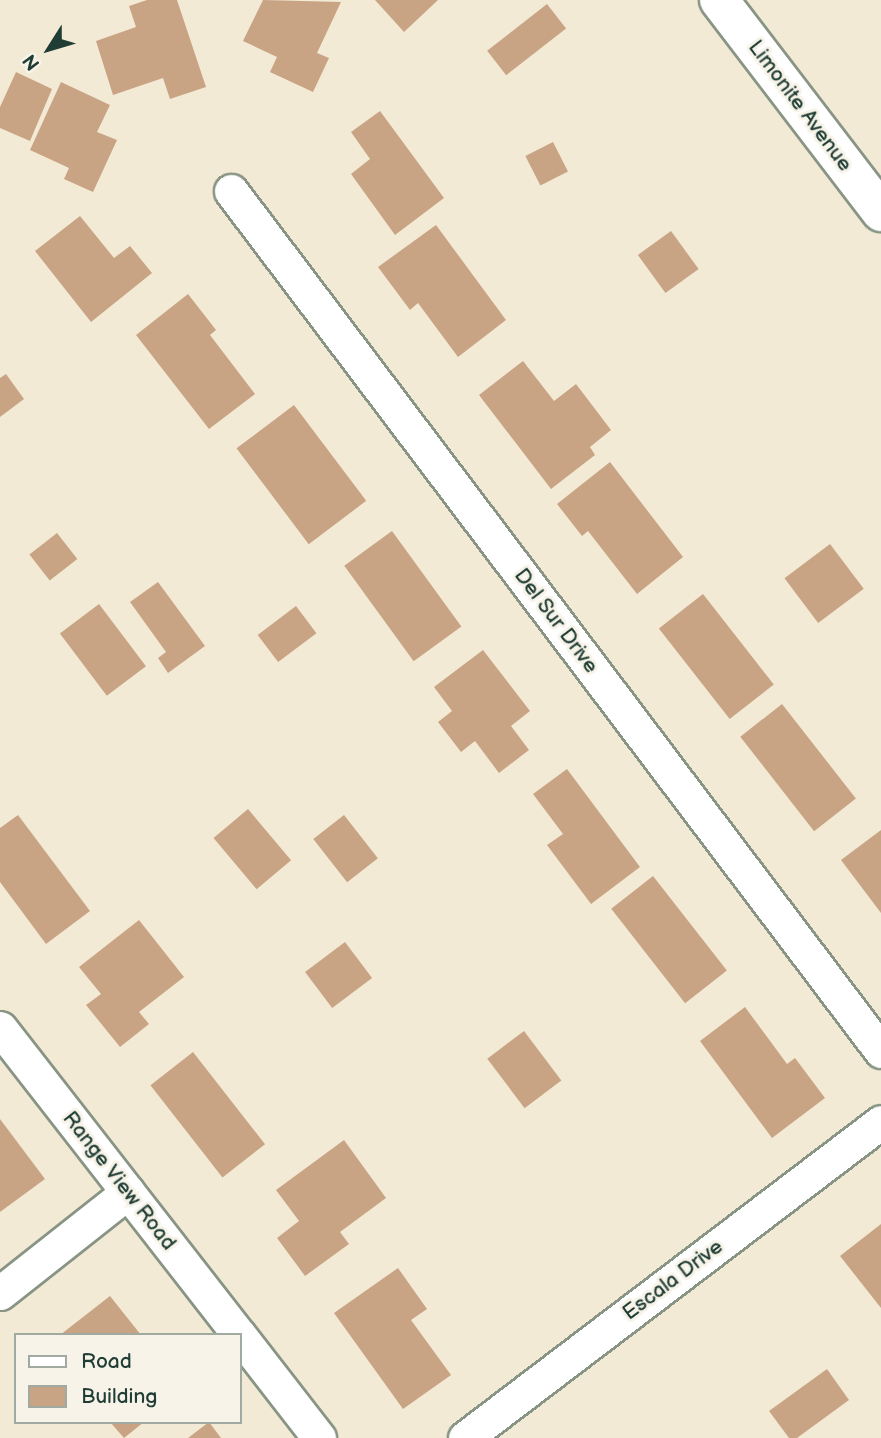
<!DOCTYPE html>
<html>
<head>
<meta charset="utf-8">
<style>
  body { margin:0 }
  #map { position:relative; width:881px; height:1438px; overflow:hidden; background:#f2ead5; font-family:"Balsamiq Sans",sans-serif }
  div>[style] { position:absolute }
  .building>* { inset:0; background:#c9a484; transform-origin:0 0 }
  .roads { filter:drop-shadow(2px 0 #889484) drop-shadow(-2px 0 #889484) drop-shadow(0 2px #889484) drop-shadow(0 -2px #889484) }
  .minor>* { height:33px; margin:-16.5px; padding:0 16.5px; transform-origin:16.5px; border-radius:16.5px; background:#fff }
  .primary>* { height:38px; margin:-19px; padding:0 19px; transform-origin:19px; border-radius:19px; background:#fff }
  span { translate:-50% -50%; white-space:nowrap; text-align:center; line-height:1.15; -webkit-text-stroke:6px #f7f3e8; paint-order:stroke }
  .street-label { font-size:21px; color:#1f3d34 }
  .legend { position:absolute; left:14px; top:1333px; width:228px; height:91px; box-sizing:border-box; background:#f7f3e8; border:2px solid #a1aaa0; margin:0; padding:9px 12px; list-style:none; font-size:21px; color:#1f3d34 }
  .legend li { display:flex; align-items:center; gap:14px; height:35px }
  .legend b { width:35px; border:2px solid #a1aaa0 }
  .north { position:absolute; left:14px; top:14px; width:70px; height:70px; -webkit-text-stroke:5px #f7f3e8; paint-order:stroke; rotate:233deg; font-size:19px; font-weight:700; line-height:28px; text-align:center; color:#1f3d34 }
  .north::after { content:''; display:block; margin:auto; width:24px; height:32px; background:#1f3d34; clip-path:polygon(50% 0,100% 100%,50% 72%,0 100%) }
</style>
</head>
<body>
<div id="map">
  <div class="building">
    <div style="clip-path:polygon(147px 0,177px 0,206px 87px,170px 99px,163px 78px,113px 95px,96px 41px,136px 27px,129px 6px)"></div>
    <div style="clip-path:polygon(263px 0,341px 2px,317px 53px,329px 58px,313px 92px,270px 72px,277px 57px,243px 41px)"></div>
    <div style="clip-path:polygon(375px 0,438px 0,404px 32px)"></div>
    <div style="left:547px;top:4px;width:31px;height:76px;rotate:52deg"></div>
    <div style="clip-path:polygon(16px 72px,52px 89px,30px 141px,0 128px,0 107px)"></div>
    <div style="clip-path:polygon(61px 82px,110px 105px,97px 132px,117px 140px,93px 192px,64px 179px,69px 168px,30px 150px)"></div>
    <div style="clip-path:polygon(380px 111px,444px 198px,395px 235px,351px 174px,370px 159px,351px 132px)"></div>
    <div style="left:553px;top:142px;width:33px;height:31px;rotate:63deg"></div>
    <div style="clip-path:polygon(80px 216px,114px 258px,130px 246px,152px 273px,91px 322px,35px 251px)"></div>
    <div style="clip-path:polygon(436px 225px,506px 320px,458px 357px,418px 303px,410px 310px,378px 267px)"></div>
    <div style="left:671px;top:231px;width:47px;height:41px;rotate:54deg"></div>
    <div style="clip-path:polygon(188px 294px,216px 330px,210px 335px,255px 394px,209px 429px,136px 335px)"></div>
    <div style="clip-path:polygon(523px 361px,554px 401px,576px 384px,611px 430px,590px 447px,595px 455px,551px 489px,479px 395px)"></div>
    <div style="clip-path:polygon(6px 374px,24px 399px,0 417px,0 378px)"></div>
    <div style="left:294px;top:405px;width:120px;height:72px;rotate:53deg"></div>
    <div style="clip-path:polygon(610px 462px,683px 557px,637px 594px,588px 531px,582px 536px,557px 504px)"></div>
    <div style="left:392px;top:531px;width:118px;height:59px;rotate:54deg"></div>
    <div style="left:57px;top:533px;width:33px;height:35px;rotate:52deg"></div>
    <div style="left:830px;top:544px;width:56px;height:57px;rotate:53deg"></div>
    <div style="clip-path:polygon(158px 582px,205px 646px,168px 673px,158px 658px,166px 652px,130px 602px)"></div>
    <div style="left:703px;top:594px;width:115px;height:56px;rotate:52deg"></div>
    <div style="left:99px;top:604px;width:78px;height:49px;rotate:53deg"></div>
    <div style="left:296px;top:606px;width:34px;height:48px;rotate:53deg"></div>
    <div style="clip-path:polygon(483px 650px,530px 711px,511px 726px,529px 750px,499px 773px,475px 741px,461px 752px,438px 722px,452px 711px,434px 687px)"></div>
    <div style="left:782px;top:704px;width:120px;height:53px;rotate:52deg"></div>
    <div style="clip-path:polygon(567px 769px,640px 867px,591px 904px,547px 845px,563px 834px,533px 794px)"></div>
    <div style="left:248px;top:809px;width:67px;height:45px;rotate:50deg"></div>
    <div style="clip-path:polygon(18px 815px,90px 911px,46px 944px,0 882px,0 828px)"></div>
    <div style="left:344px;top:815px;width:55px;height:39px;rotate:52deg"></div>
    <div style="clip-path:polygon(881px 830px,881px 913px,841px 860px)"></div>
    <div style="left:653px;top:876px;width:120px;height:53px;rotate:52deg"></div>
    <div style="clip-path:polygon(139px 920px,184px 977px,139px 1012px,149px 1024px,120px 1047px,86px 1005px,101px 994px,79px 967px)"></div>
    <div style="left:345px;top:942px;width:45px;height:50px;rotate:53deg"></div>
    <div style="clip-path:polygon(745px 1007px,787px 1064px,795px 1058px,825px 1098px,772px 1138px,700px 1041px)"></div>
    <div style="left:524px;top:1031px;width:62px;height:46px;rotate:53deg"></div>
    <div style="left:193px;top:1052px;width:117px;height:54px;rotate:52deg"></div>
    <div style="clip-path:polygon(0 1119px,45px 1179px,0 1212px)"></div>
    <div style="clip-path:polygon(344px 1140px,386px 1198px,340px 1232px,349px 1244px,305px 1276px,277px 1238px,299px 1221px,276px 1190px)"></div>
    <div style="clip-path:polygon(881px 1224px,881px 1308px,840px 1256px)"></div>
    <div style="clip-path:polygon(398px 1268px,427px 1309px,411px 1320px,451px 1375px,403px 1409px,334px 1313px)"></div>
    <div style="clip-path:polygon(110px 1296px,141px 1335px,60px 1335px)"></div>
    <div style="clip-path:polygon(827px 1369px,849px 1400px,797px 1438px,789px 1438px,769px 1411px)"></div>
    <div style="clip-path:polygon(110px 1422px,144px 1422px,124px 1438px)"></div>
    <div style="clip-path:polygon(209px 1422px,221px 1438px,188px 1438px)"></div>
  </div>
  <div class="roads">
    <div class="minor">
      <div style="left:231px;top:191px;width:1078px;rotate:52.92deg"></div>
      <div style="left:0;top:1028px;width:389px;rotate:52.1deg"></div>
      <div style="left:0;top:1293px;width:163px;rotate:-38.3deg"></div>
      <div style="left:240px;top:1336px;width:129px;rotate:52.2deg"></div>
      <div style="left:465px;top:1438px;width:522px;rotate:-37.22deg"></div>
    </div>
    <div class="primary">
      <div style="left:719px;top:0;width:267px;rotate:52.6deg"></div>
    </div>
  </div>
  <div class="street-label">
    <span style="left:800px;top:106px;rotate:53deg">Limonite Avenue</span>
    <span style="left:556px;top:621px;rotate:53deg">Del Sur Drive</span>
    <span style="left:119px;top:1181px;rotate:52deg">Range View Road</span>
    <span style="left:673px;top:1280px;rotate:-37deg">Escala Drive</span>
  </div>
  <ul class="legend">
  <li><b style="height:9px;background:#fff"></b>Road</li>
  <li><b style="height:19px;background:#c9a484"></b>Building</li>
  </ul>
  <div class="north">N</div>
</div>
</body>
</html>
